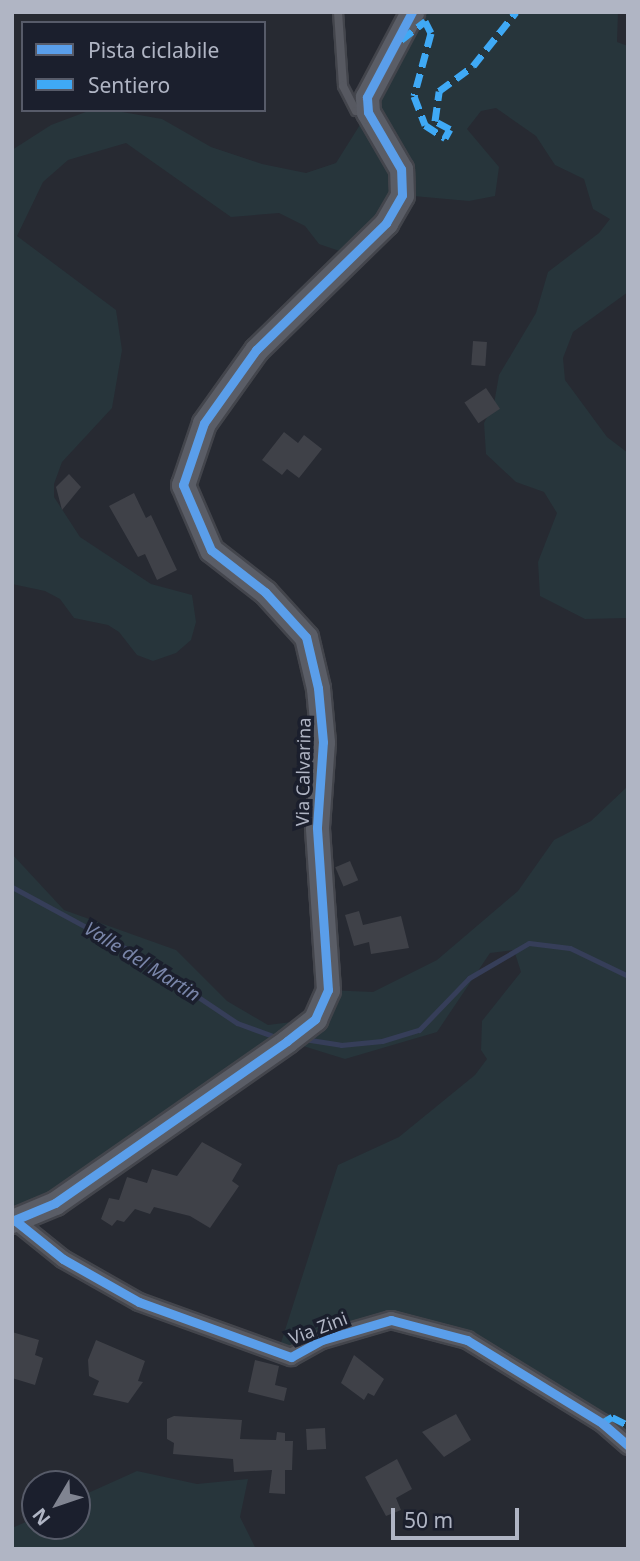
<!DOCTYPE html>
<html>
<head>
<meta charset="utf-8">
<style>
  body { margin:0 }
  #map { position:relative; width:640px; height:1561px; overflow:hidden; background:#272a32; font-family:"Noto Sans",sans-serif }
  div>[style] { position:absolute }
  .green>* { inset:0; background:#27353b }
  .stream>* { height:5px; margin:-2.5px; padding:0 2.5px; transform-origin:2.5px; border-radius:2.5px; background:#363e59 }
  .building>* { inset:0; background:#3f4148; transform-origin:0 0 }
  .roads { filter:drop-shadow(2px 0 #43454c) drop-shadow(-2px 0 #43454c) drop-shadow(0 2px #43454c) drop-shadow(0 -2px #43454c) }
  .lane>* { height:8px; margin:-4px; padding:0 4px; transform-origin:4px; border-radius:4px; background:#575961 }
  .street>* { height:16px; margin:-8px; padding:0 8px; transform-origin:8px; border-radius:8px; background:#575961 }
  .secondary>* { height:23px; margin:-11.5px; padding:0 11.5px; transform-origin:11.5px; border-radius:11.5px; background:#5a5d66 }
  .quiet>* { height:7px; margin-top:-3.5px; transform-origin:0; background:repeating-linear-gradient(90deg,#3fa9f5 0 14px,transparent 0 21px) }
  .cycleway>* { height:9px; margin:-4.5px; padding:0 4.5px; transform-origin:4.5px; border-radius:4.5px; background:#5a9eea }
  span { translate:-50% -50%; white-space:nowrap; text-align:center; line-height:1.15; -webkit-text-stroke:7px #1b1f2d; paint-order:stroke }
  .street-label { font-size:18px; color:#b0b5c4 }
  .water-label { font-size:19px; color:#7a86aa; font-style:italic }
  .frame { position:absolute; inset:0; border:14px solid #b0b5c4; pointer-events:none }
  .legend { position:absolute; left:21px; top:21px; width:245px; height:91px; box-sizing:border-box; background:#1b1f2d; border:2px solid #575b69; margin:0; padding:9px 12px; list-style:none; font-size:21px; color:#b0b5c4 }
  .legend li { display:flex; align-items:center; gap:14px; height:35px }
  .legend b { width:35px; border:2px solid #575b69 }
  .north { position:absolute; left:21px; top:1470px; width:70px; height:70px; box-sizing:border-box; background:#1b1f2d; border:2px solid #575b69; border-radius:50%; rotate:231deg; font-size:19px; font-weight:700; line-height:28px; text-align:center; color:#b0b5c4 }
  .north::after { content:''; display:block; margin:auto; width:24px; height:32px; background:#808491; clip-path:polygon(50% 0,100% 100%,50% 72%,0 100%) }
  .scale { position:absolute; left:391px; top:1508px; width:128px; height:32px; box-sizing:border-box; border:4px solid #b0b5c4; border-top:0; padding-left:9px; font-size:21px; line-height:24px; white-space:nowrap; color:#b0b5c4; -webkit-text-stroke:5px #1b1f2d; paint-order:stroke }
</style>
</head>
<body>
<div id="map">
  <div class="green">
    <div style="clip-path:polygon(412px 12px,618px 12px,617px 42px,628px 46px,628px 292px,573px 332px,563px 358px,565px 380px,607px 437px,628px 453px,628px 618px,585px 619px,540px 596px,538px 562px,557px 513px,544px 492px,516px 482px,486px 454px,484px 423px,494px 404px,499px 375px,536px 313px,548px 272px,599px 233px,610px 219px,593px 209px,584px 179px,555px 165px,536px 136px,496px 108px,481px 111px,467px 129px,499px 167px,495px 196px,469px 201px,402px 195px,354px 256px,319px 244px,305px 226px,279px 213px,231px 217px,126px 143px,68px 160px,43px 182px,17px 236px,116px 310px,122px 350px,112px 408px,62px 462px,54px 484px,54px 497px,80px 537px,151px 584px,192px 595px,196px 622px,191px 640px,176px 653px,153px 661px,137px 655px,119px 632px,108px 625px,74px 618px,60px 599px,45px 591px,12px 584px,12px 150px,51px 125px,91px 110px,111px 110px,162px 119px,211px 147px,262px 164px,306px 173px,336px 163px,368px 112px)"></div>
    <div style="clip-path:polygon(628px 786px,628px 1449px,609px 1432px,437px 1329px,370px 1325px,305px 1358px,278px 1352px,338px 1165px,399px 1137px,475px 1075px,487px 1059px,481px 1050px,482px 1021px,521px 972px,514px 950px,490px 953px,437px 1032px,345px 1059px,287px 1041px,12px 1221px,12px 854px,64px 910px,176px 950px,227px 1001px,268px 1025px,315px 1019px,328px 990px,373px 992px,437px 960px,518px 891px,554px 840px,591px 821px)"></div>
    <div style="clip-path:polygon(137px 1471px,197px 1484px,248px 1479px,240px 1517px,256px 1549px,12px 1549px,12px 1528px,35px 1518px,35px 1526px,77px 1526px,77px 1498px)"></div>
  </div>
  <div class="stream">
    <div style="left:12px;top:887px;width:128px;rotate:28.4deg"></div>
    <div style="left:125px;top:948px;width:135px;rotate:33.8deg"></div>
    <div style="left:237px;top:1023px;width:37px;rotate:20deg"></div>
    <div style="left:304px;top:1039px;width:37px;rotate:9deg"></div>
    <div style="left:341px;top:1045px;width:41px;rotate:-5.6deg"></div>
    <div style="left:382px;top:1041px;width:39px;rotate:-17deg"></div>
    <div style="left:419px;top:1030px;width:72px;rotate:-46.1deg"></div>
    <div style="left:469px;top:978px;width:69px;rotate:-30.3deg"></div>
    <div style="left:529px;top:943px;width:41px;rotate:7deg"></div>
    <div style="left:570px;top:948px;width:64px;rotate:25.8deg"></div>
  </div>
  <div class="building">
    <div style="left:473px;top:341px;width:14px;height:24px;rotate:4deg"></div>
    <div style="left:486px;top:388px;width:25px;height:26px;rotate:56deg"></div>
    <div style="clip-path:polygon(284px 432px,298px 443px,304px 435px,322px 449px,299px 478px,287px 469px,282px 475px,262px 460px)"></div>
    <div style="clip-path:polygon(69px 474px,81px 487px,62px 510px,56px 487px)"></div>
    <div style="clip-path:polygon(134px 493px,146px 518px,151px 515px,177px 570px,157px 580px,145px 554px,138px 557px,109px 506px)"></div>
    <div style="left:350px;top:861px;width:21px;height:16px;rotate:67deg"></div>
    <div style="clip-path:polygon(359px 911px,363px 925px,401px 916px,409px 948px,371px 954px,369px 942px,354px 946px,345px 915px)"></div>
    <div style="clip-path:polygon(202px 1142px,242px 1164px,232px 1181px,239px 1186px,210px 1228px,190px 1216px,154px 1207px,150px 1214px,135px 1209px,124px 1222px,117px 1220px,112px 1226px,101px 1219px,109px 1198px,119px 1200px,127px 1177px,147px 1183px,152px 1169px,177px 1176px)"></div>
    <div style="clip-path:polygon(12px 1332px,39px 1340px,35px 1355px,43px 1358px,35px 1385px,12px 1378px)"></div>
    <div style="clip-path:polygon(96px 1340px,145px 1361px,138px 1381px,143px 1382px,128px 1403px,93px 1395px,99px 1381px,89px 1376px,88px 1360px)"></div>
    <div style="clip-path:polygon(354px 1355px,384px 1379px,374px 1396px,368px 1393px,364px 1400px,341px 1383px)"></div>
    <div style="clip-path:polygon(255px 1360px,279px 1366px,275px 1385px,287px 1388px,284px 1401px,248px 1392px)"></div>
    <div style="clip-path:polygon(456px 1414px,471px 1440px,444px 1457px,422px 1432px)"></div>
    <div style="clip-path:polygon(174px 1416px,242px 1420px,240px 1439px,276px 1440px,277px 1432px,285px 1433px,285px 1441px,293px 1441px,292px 1470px,285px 1470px,285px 1494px,269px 1493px,272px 1470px,234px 1472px,233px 1459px,173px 1454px,174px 1443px,167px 1439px,167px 1419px)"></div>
    <div style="left:325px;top:1428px;width:21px;height:19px;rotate:87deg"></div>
    <div style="clip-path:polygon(397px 1459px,412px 1489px,396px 1498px,401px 1510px,386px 1516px,365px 1477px)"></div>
  </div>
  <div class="roads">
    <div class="lane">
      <div style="left:338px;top:12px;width:74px;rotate:86.1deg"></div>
      <div style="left:343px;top:86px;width:28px;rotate:63deg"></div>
      <div style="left:356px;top:111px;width:9px;rotate:6deg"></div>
    </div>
    <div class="street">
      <div style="left:17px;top:1222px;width:59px;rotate:38.8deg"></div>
      <div style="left:63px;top:1259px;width:87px;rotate:29.5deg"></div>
      <div style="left:139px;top:1302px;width:162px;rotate:19.9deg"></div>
      <div style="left:291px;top:1357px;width:35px;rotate:-29deg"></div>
      <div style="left:322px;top:1340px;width:72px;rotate:-16.2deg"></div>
      <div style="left:391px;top:1320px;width:79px;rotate:14.7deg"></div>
      <div style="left:467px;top:1340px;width:158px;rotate:31.6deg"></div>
      <div style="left:602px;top:1423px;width:35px;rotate:41deg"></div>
    </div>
    <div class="secondary">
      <div style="left:12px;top:1221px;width:47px;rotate:-22.7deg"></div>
      <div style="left:55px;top:1203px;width:283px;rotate:-34.9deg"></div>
      <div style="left:287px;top:1041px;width:36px;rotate:-38deg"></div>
      <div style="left:315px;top:1019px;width:32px;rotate:-66deg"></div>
      <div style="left:328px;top:990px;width:163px;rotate:-93.9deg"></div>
      <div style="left:317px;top:827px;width:85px;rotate:-86deg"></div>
      <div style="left:323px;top:742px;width:54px;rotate:-95.3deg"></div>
      <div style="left:318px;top:688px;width:52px;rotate:-103.2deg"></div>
      <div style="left:306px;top:637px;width:61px;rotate:-132.3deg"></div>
      <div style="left:265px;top:592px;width:68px;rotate:-142.1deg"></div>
      <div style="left:211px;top:550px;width:71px;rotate:-113.3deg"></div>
      <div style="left:183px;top:485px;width:65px;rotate:-71.3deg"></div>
      <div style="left:204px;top:423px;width:90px;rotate:-54.5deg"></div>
      <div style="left:256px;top:350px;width:182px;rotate:-44.3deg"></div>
      <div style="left:386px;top:223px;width:32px;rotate:-60deg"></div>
      <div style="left:402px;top:195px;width:26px;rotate:-92deg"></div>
      <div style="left:401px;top:169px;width:66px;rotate:-120.1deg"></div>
      <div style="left:368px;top:112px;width:15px;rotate:-94deg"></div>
      <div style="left:367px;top:97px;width:96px;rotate:-62.1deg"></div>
    </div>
  </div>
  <div class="quiet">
    <div style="left:401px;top:40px;width:31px;rotate:-38deg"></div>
    <div style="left:425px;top:21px;width:13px;rotate:63deg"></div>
    <div style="left:431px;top:33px;width:65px;rotate:105.1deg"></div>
    <div style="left:414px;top:96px;width:31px;rotate:69deg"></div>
    <div style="left:425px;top:125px;width:24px;rotate:33deg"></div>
    <div style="left:445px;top:138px;width:10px;rotate:-61deg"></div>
    <div style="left:450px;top:129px;width:17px;rotate:-152deg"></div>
    <div style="left:435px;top:121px;width:30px;rotate:-82deg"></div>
    <div style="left:439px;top:91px;width:42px;rotate:-36.3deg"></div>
    <div style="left:473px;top:66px;width:69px;rotate:-51.5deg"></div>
    <div style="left:602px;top:1423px;width:12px;rotate:-31deg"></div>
    <div style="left:612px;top:1417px;width:18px;rotate:27deg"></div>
  </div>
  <div class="cycleway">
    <div style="left:12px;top:1221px;width:47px;rotate:-22.7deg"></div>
    <div style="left:55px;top:1203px;width:283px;rotate:-34.9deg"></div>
    <div style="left:287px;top:1041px;width:36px;rotate:-38deg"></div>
    <div style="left:315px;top:1019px;width:32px;rotate:-66deg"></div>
    <div style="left:328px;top:990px;width:163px;rotate:-93.9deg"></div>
    <div style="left:317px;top:827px;width:85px;rotate:-86deg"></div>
    <div style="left:323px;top:742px;width:54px;rotate:-95.3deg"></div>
    <div style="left:318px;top:688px;width:52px;rotate:-103.2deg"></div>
    <div style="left:306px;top:637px;width:61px;rotate:-132.3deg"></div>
    <div style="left:265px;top:592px;width:68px;rotate:-142.1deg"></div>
    <div style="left:211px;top:550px;width:71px;rotate:-113.3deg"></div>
    <div style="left:183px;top:485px;width:65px;rotate:-71.3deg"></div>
    <div style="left:204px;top:423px;width:90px;rotate:-54.5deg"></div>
    <div style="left:256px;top:350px;width:182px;rotate:-44.3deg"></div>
    <div style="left:386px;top:223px;width:32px;rotate:-60deg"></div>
    <div style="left:402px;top:195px;width:26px;rotate:-92deg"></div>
    <div style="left:401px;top:169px;width:66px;rotate:-120.1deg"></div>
    <div style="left:368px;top:112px;width:15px;rotate:-94deg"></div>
    <div style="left:367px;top:97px;width:96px;rotate:-62.1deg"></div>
    <div style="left:17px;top:1222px;width:59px;rotate:38.8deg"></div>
    <div style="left:63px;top:1259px;width:87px;rotate:29.5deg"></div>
    <div style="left:139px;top:1302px;width:162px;rotate:19.9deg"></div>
    <div style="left:291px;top:1357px;width:35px;rotate:-29deg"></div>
    <div style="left:322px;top:1340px;width:72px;rotate:-16.2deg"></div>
    <div style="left:391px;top:1320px;width:79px;rotate:14.7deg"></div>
    <div style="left:467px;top:1340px;width:158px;rotate:31.6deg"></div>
    <div style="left:602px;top:1423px;width:35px;rotate:41deg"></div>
  </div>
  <div class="street-label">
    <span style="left:303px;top:772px;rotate:-89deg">Via Calvarina</span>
    <span style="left:318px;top:1328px;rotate:-21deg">Via Zini</span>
  </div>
  <div class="water-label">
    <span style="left:142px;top:962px;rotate:32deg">Valle del Martin</span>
  </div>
  <div class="frame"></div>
  <ul class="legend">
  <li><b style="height:9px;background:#5a9eea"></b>Pista ciclabile</li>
  <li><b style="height:9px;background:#3fa9f5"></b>Sentiero</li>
  </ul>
  <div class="north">N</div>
  <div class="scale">50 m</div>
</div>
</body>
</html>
